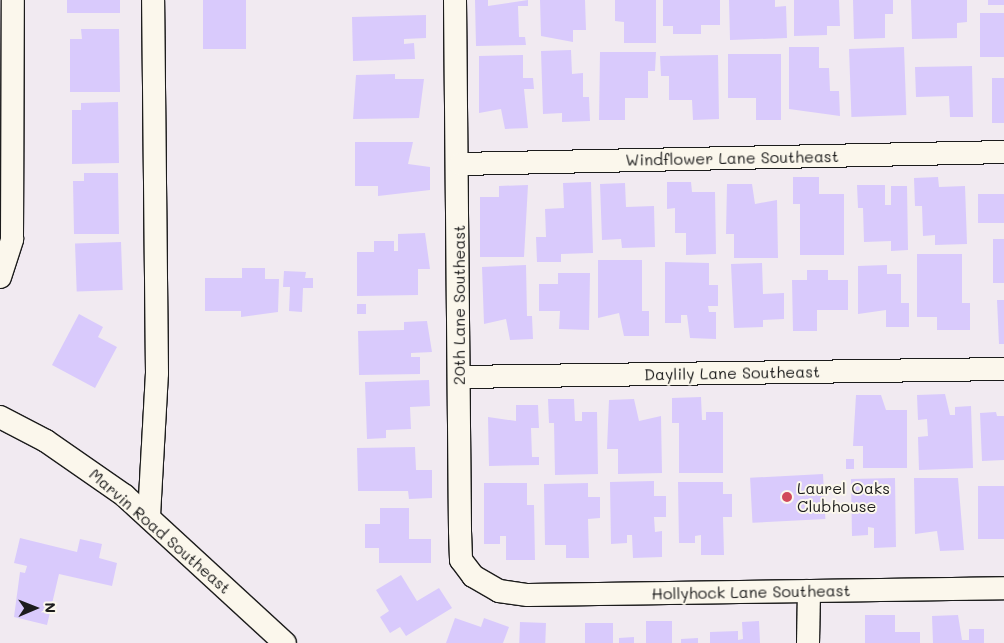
<!DOCTYPE html>
<html>
<head>
<meta charset="utf-8">
<style>
  body { margin:0 }
  #map { position:relative; width:1004px; height:643px; overflow:hidden; background:#f1eaf1; font-family:Mali,sans-serif }
  div>[style] { position:absolute }
  .building>* { inset:0; background:#d9cafc; transform-origin:0 0 }
  .roads { filter:drop-shadow(1px 0 #1c1c1c) drop-shadow(-1px 0 #1c1c1c) drop-shadow(0 1px #1c1c1c) drop-shadow(0 -1px #1c1c1c) }
  .minor>* { height:22px; margin:-11px; padding:0 11px; transform-origin:11px; border-radius:11px; background:#fbf7ec }
  .dots>* { width:14px; height:14px; translate:-50% -50%; box-sizing:border-box; border:2px solid #fbf7ec; border-radius:50% }
  span { translate:-50% -50%; white-space:nowrap; text-align:center; line-height:1.15; -webkit-text-stroke:4px #fbf7ec; paint-order:stroke }
  .street-label { font-size:16px; color:#1c1c1c }
  .poi-label { font-size:16px; color:#1c1c1c }
  .left { translate:0 -50%; text-align:left }
  .north { position:absolute; left:10px; top:583px; width:50px; height:50px; -webkit-text-stroke:4px #fbf7ec; paint-order:stroke; rotate:89deg; font-size:14px; font-weight:700; line-height:20px; text-align:center; color:#1c1c1c }
  .north::after { content:''; display:block; margin:auto; width:18px; height:22px; background:#1c1c1c; clip-path:polygon(50% 0,100% 100%,50% 72%,0 100%) }
</style>
</head>
<body>
<div id="map">
  <div class="building">
    <div style="left:67px;top:0;width:53px;height:13px"></div>
    <div style="left:203px;top:0;width:43px;height:49px"></div>
    <div style="clip-path:polygon(475px 0,488px 0,488px 6px,528px 0,528px 6px,518px 6px,519px 37px,525px 37px,526px 45px,476px 46px)"></div>
    <div style="clip-path:polygon(540px 0,585px 0,586px 30px,573px 30px,573px 42px,541px 36px)"></div>
    <div style="clip-path:polygon(615px 0,656px 0,656px 43px,624px 43px,624px 22px,615px 21px)"></div>
    <div style="clip-path:polygon(663px 0,720px 0,720px 25px,701px 25px,701px 34px,673px 34px,673px 26px,663px 26px)"></div>
    <div style="clip-path:polygon(729px 0,775px 0,775px 7px,786px 6px,787px 38px,730px 40px)"></div>
    <div style="clip-path:polygon(794px 0,839px 0,840px 26px,827px 26px,827px 35px,794px 36px)"></div>
    <div style="clip-path:polygon(853px 0,893px 0,893px 14px,885px 14px,885px 38px,854px 39px)"></div>
    <div style="clip-path:polygon(911px 0,967px 0,967px 22px,957px 23px,957px 38px,912px 39px)"></div>
    <div style="left:988px;top:0;width:16px;height:5px"></div>
    <div style="left:980px;top:13px;width:24px;height:44px"></div>
    <div style="clip-path:polygon(426px 15px,426px 38px,404px 39px,404px 44px,414px 43px,415px 59px,353px 61px,352px 17px)"></div>
    <div style="clip-path:polygon(81px 29px,119px 29px,120px 92px,70px 92px,70px 39px,82px 39px)"></div>
    <div style="clip-path:polygon(789px 47px,819px 47px,819px 68px,829px 68px,830px 91px,839px 91px,840px 116px,789px 109px)"></div>
    <div style="left:904px;top:47px;width:68px;height:55px;rotate:88deg"></div>
    <div style="clip-path:polygon(571px 50px,572px 74px,583px 73px,583px 97px,589px 97px,590px 121px,562px 122px,562px 113px,543px 114px,541px 51px)"></div>
    <div style="clip-path:polygon(600px 52px,656px 52px,655px 71px,648px 71px,648px 98px,625px 98px,625px 120px,599px 120px)"></div>
    <div style="clip-path:polygon(728px 54px,781px 54px,781px 120px,756px 120px,756px 98px,728px 98px)"></div>
    <div style="clip-path:polygon(523px 55px,523px 78px,533px 78px,534px 89px,524px 89px,528px 128px,505px 129px,501px 109px,479px 113px,479px 56px)"></div>
    <div style="clip-path:polygon(718px 55px,719px 119px,693px 120px,692px 100px,669px 100px,669px 76px,661px 76px,660px 56px)"></div>
    <div style="clip-path:polygon(972px 66px,973px 117px,950px 117px,949px 96px,916px 97px,915px 67px)"></div>
    <div style="clip-path:polygon(395px 74px,395px 79px,424px 79px,419px 118px,353px 119px,356px 75px)"></div>
    <div style="left:992px;top:78px;width:12px;height:45px"></div>
    <div style="clip-path:polygon(118px 102px,119px 163px,72px 164px,72px 110px,81px 110px,81px 103px)"></div>
    <div style="clip-path:polygon(355px 142px,413px 142px,408px 164px,430px 167px,430px 190px,378px 196px,378px 186px,355px 186px)"></div>
    <div style="clip-path:polygon(84px 173px,118px 173px,119px 234px,74px 234px,73px 181px,84px 181px)"></div>
    <div style="clip-path:polygon(793px 177px,819px 177px,819px 194px,844px 194px,844px 255px,800px 255px,800px 204px,793px 204px)"></div>
    <div style="clip-path:polygon(938px 177px,939px 187px,965px 186px,967px 244px,935px 245px,935px 235px,923px 236px,922px 206px,915px 206px,914px 178px)"></div>
    <div style="clip-path:polygon(591px 182px,593px 253px,561px 254px,561px 262px,537px 262px,536px 237px,546px 237px,545px 209px,564px 208px,563px 183px)"></div>
    <div style="clip-path:polygon(667px 182px,691px 182px,692px 192px,715px 192px,716px 254px,686px 255px,686px 233px,675px 233px,675px 208px,667px 209px)"></div>
    <div style="clip-path:polygon(625px 183px,626px 207px,654px 206px,655px 247px,622px 248px,621px 239px,602px 240px,600px 184px)"></div>
    <div style="clip-path:polygon(727px 184px,752px 184px,755px 204px,777px 200px,778px 258px,734px 258px,734px 234px,726px 234px)"></div>
    <div style="clip-path:polygon(528px 185px,524px 257px,480px 257px,480px 197px,499px 197px,499px 186px)"></div>
    <div style="clip-path:polygon(857px 185px,885px 185px,885px 205px,891px 205px,891px 186px,907px 186px,908px 250px,891px 251px,891px 241px,864px 242px,863px 208px,858px 208px)"></div>
    <div style="left:1004px;top:194px;width:29px;height:26px;rotate:90deg"></div>
    <div style="clip-path:polygon(425px 233px,430px 269px,418px 269px,418px 295px,357px 296px,357px 252px,374px 252px,374px 241px,394px 241px,394px 251px,398px 251px,398px 234px)"></div>
    <div style="left:993px;top:239px;width:11px;height:44px"></div>
    <div style="left:121px;top:242px;width:48px;height:46px;rotate:88deg"></div>
    <div style="clip-path:polygon(917px 254px,962px 254px,962px 303px,970px 303px,970px 330px,937px 330px,937px 317px,917px 317px)"></div>
    <div style="clip-path:polygon(598px 260px,642px 260px,642px 311px,649px 311px,649px 336px,624px 336px,619px 313px,598px 318px)"></div>
    <div style="clip-path:polygon(665px 262px,709px 263px,709px 285px,718px 285px,718px 306px,708px 306px,709px 312px,716px 312px,716px 339px,690px 338px,687px 315px,681px 315px,681px 323px,665px 323px)"></div>
    <div style="clip-path:polygon(762px 263px,763px 294px,784px 293px,784px 319px,763px 320px,763px 327px,734px 328px,731px 264px)"></div>
    <div style="clip-path:polygon(526px 265px,527px 316px,532px 316px,533px 339px,510px 340px,506px 319px,484px 324px,482px 267px)"></div>
    <div style="clip-path:polygon(887px 265px,887px 274px,901px 274px,901px 303px,909px 303px,909px 327px,886px 327px,886px 310px,858px 314px,858px 266px)"></div>
    <div style="clip-path:polygon(242px 268px,265px 268px,265px 279px,279px 279px,278px 312px,241px 317px,241px 311px,205px 311px,205px 278px,242px 278px)"></div>
    <div style="clip-path:polygon(807px 270px,828px 270px,828px 280px,848px 280px,848px 310px,817px 310px,817px 331px,793px 331px,792px 280px,807px 280px)"></div>
    <div style="clip-path:polygon(284px 271px,306px 272px,305px 278px,313px 278px,313px 288px,303px 288px,302px 312px,289px 311px,290px 287px,283px 287px)"></div>
    <div style="clip-path:polygon(558px 273px,590px 273px,589px 330px,559px 329px,560px 311px,539px 311px,539px 284px,558px 284px)"></div>
    <div style="clip-path:polygon(997px 300px,1004px 300px,1004px 344px,999px 344px)"></div>
    <div style="left:357px;top:304px;width:9px;height:10px"></div>
    <div style="clip-path:polygon(79px 314px,103px 327px,98px 337px,117px 347px,95px 388px,52px 365px)"></div>
    <div style="clip-path:polygon(427px 321px,432px 352px,411px 353px,411px 357px,420px 357px,420px 374px,359px 375px,358px 331px,404px 330px,404px 322px)"></div>
    <div style="clip-path:polygon(429px 380px,430px 406px,410px 407px,411px 429px,386px 430px,386px 438px,367px 439px,365px 382px)"></div>
    <div style="clip-path:polygon(945px 394px,950px 415px,955px 415px,955px 407px,971px 406px,973px 468px,919px 470px,918px 437px,928px 436px,927px 419px,918px 420px,917px 395px)"></div>
    <div style="clip-path:polygon(856px 395px,881px 395px,886px 410px,907px 410px,907px 468px,863px 468px,863px 446px,853px 446px)"></div>
    <div style="clip-path:polygon(701px 397px,702px 420px,706px 420px,706px 412px,723px 412px,723px 473px,679px 473px,679px 423px,672px 423px,672px 398px)"></div>
    <div style="clip-path:polygon(548px 399px,574px 399px,575px 421px,582px 421px,582px 412px,597px 412px,598px 474px,555px 475px,554px 423px,549px 423px)"></div>
    <div style="clip-path:polygon(634px 399px,639px 421px,661px 416px,662px 473px,618px 474px,618px 449px,607px 449px,609px 400px)"></div>
    <div style="clip-path:polygon(516px 405px,538px 405px,539px 428px,531px 428px,532px 457px,539px 457px,539px 465px,489px 466px,488px 417px,516px 421px)"></div>
    <div style="clip-path:polygon(996px 412px,997px 416px,1004px 416px,1004px 460px,982px 461px,980px 413px)"></div>
    <div style="clip-path:polygon(415px 447px,416px 470px,432px 470px,432px 498px,409px 499px,408px 491px,358px 491px,357px 448px)"></div>
    <div style="left:854px;top:459px;width:10px;height:8px;rotate:90deg"></div>
    <div style="left:823px;top:474px;width:45px;height:73px;rotate:87deg"></div>
    <div style="clip-path:polygon(895px 478px,896px 547px,874px 548px,874px 528px,868px 527px,868px 535px,852px 536px,851px 479px)"></div>
    <div style="clip-path:polygon(914px 478px,958px 478px,964px 550px,940px 551px,937px 531px,915px 534px)"></div>
    <div style="clip-path:polygon(654px 481px,654px 496px,666px 496px,666px 517px,654px 517px,655px 532px,662px 531px,662px 557px,633px 558px,632px 535px,627px 535px,627px 543px,611px 544px,610px 482px)"></div>
    <div style="clip-path:polygon(678px 482px,723px 482px,723px 494px,732px 494px,732px 517px,723px 517px,724px 555px,701px 555px,701px 535px,695px 536px,695px 543px,679px 543px)"></div>
    <div style="clip-path:polygon(484px 483px,527px 483px,527px 505px,534px 505px,535px 560px,506px 560px,506px 536px,500px 536px,500px 544px,484px 544px)"></div>
    <div style="clip-path:polygon(588px 483px,588px 497px,600px 497px,600px 518px,588px 519px,589px 558px,566px 558px,566px 545px,545px 545px,544px 484px)"></div>
    <div style="left:978px;top:486px;width:26px;height:53px"></div>
    <div style="clip-path:polygon(380px 508px,409px 508px,409px 539px,431px 539px,431px 563px,379px 563px,379px 548px,365px 548px,365px 524px,380px 524px)"></div>
    <div style="clip-path:polygon(20px 538px,77px 552px,80px 539px,102px 544px,99px 558px,117px 563px,112px 586px,59px 574px,47px 625px,14px 617px,20px 572px,25px 573px,27px 566px,14px 563px)"></div>
    <div style="clip-path:polygon(401px 575px,417px 601px,439px 588px,452px 608px,406px 636px,400px 627px,390px 633px,380px 617px,389px 611px,376px 590px)"></div>
    <div style="clip-path:polygon(865px 615px,895px 615px,895px 632px,920px 632px,920px 643px,865px 643px)"></div>
    <div style="clip-path:polygon(958px 615px,962px 640px,969px 640px,969px 629px,984px 629px,984px 643px,933px 643px,932px 616px)"></div>
    <div style="clip-path:polygon(455px 618px,481px 627px,484px 618px,509px 627px,503px 643px,446px 643px)"></div>
    <div style="left:646px;top:621px;width:26px;height:22px"></div>
    <div style="clip-path:polygon(759px 621px,760px 643px,710px 643px,710px 632px,738px 631px,738px 640px,743px 639px,742px 622px)"></div>
    <div style="left:520px;top:622px;width:26px;height:21px;rotate:2deg"></div>
    <div style="left:613px;top:623px;width:20px;height:28px;rotate:90deg"></div>
    <div style="clip-path:polygon(634px 637px,634px 643px,619px 643px,619px 638px)"></div>
    <div style="clip-path:polygon(698px 638px,698px 643px,681px 643px,681px 639px)"></div>
  </div>
  <div class="roads">
    <div class="minor">
      <div style="left:455px;top:0;width:531px;rotate:89.46deg"></div>
      <div style="left:460px;top:531px;width:29px;rotate:88deg"></div>
      <div style="left:461px;top:560px;width:20px;rotate:53deg"></div>
      <div style="left:473px;top:576px;width:30px;rotate:30deg"></div>
      <div style="left:499px;top:591px;width:29px;rotate:8deg"></div>
      <div style="left:528px;top:595px;width:476px;rotate:-0.8deg"></div>
      <div style="left:460px;top:164px;width:544px;rotate:-1.26deg"></div>
      <div style="left:0;top:277px;width:40px;rotate:-72deg"></div>
      <div style="left:12px;top:239px;width:239px;rotate:-89.8deg"></div>
      <div style="left:459px;top:377px;width:545px;rotate:-0.84deg"></div>
      <div style="left:0;top:417px;width:52px;rotate:27.6deg"></div>
      <div style="left:46px;top:441px;width:96px;rotate:34.8deg"></div>
      <div style="left:125px;top:496px;width:217px;rotate:42.6deg"></div>
      <div style="left:149px;top:516px;width:143px;rotate:-86.8deg"></div>
      <div style="left:157px;top:373px;width:373px;rotate:-90.6deg"></div>
      <div style="left:808px;top:643px;width:52px;rotate:-88.9deg"></div>
    </div>
  </div>
  <div class="dots">
    <div style="left:787px;top:497px;background:#d1495b"></div>
  </div>
  <div class="street-label">
    <span style="left:732px;top:158px;rotate:-1deg">Windflower Lane Southeast</span>
    <span style="left:459px;top:305px;rotate:-90deg">20th Lane Southeast</span>
    <span style="left:732px;top:373px;rotate:-1deg">Daylily Lane Southeast</span>
    <span style="left:160px;top:531px;rotate:41deg">Marvin Road Southeast</span>
    <span style="left:751px;top:592px;rotate:-1deg">Hollyhock Lane Southeast</span>
  </div>
  <div class="poi-label">
    <span class="left" style="left:797px;top:497px">Laurel Oaks<br>Clubhouse</span>
  </div>
  <div class="north">N</div>
</div>
</body>
</html>
